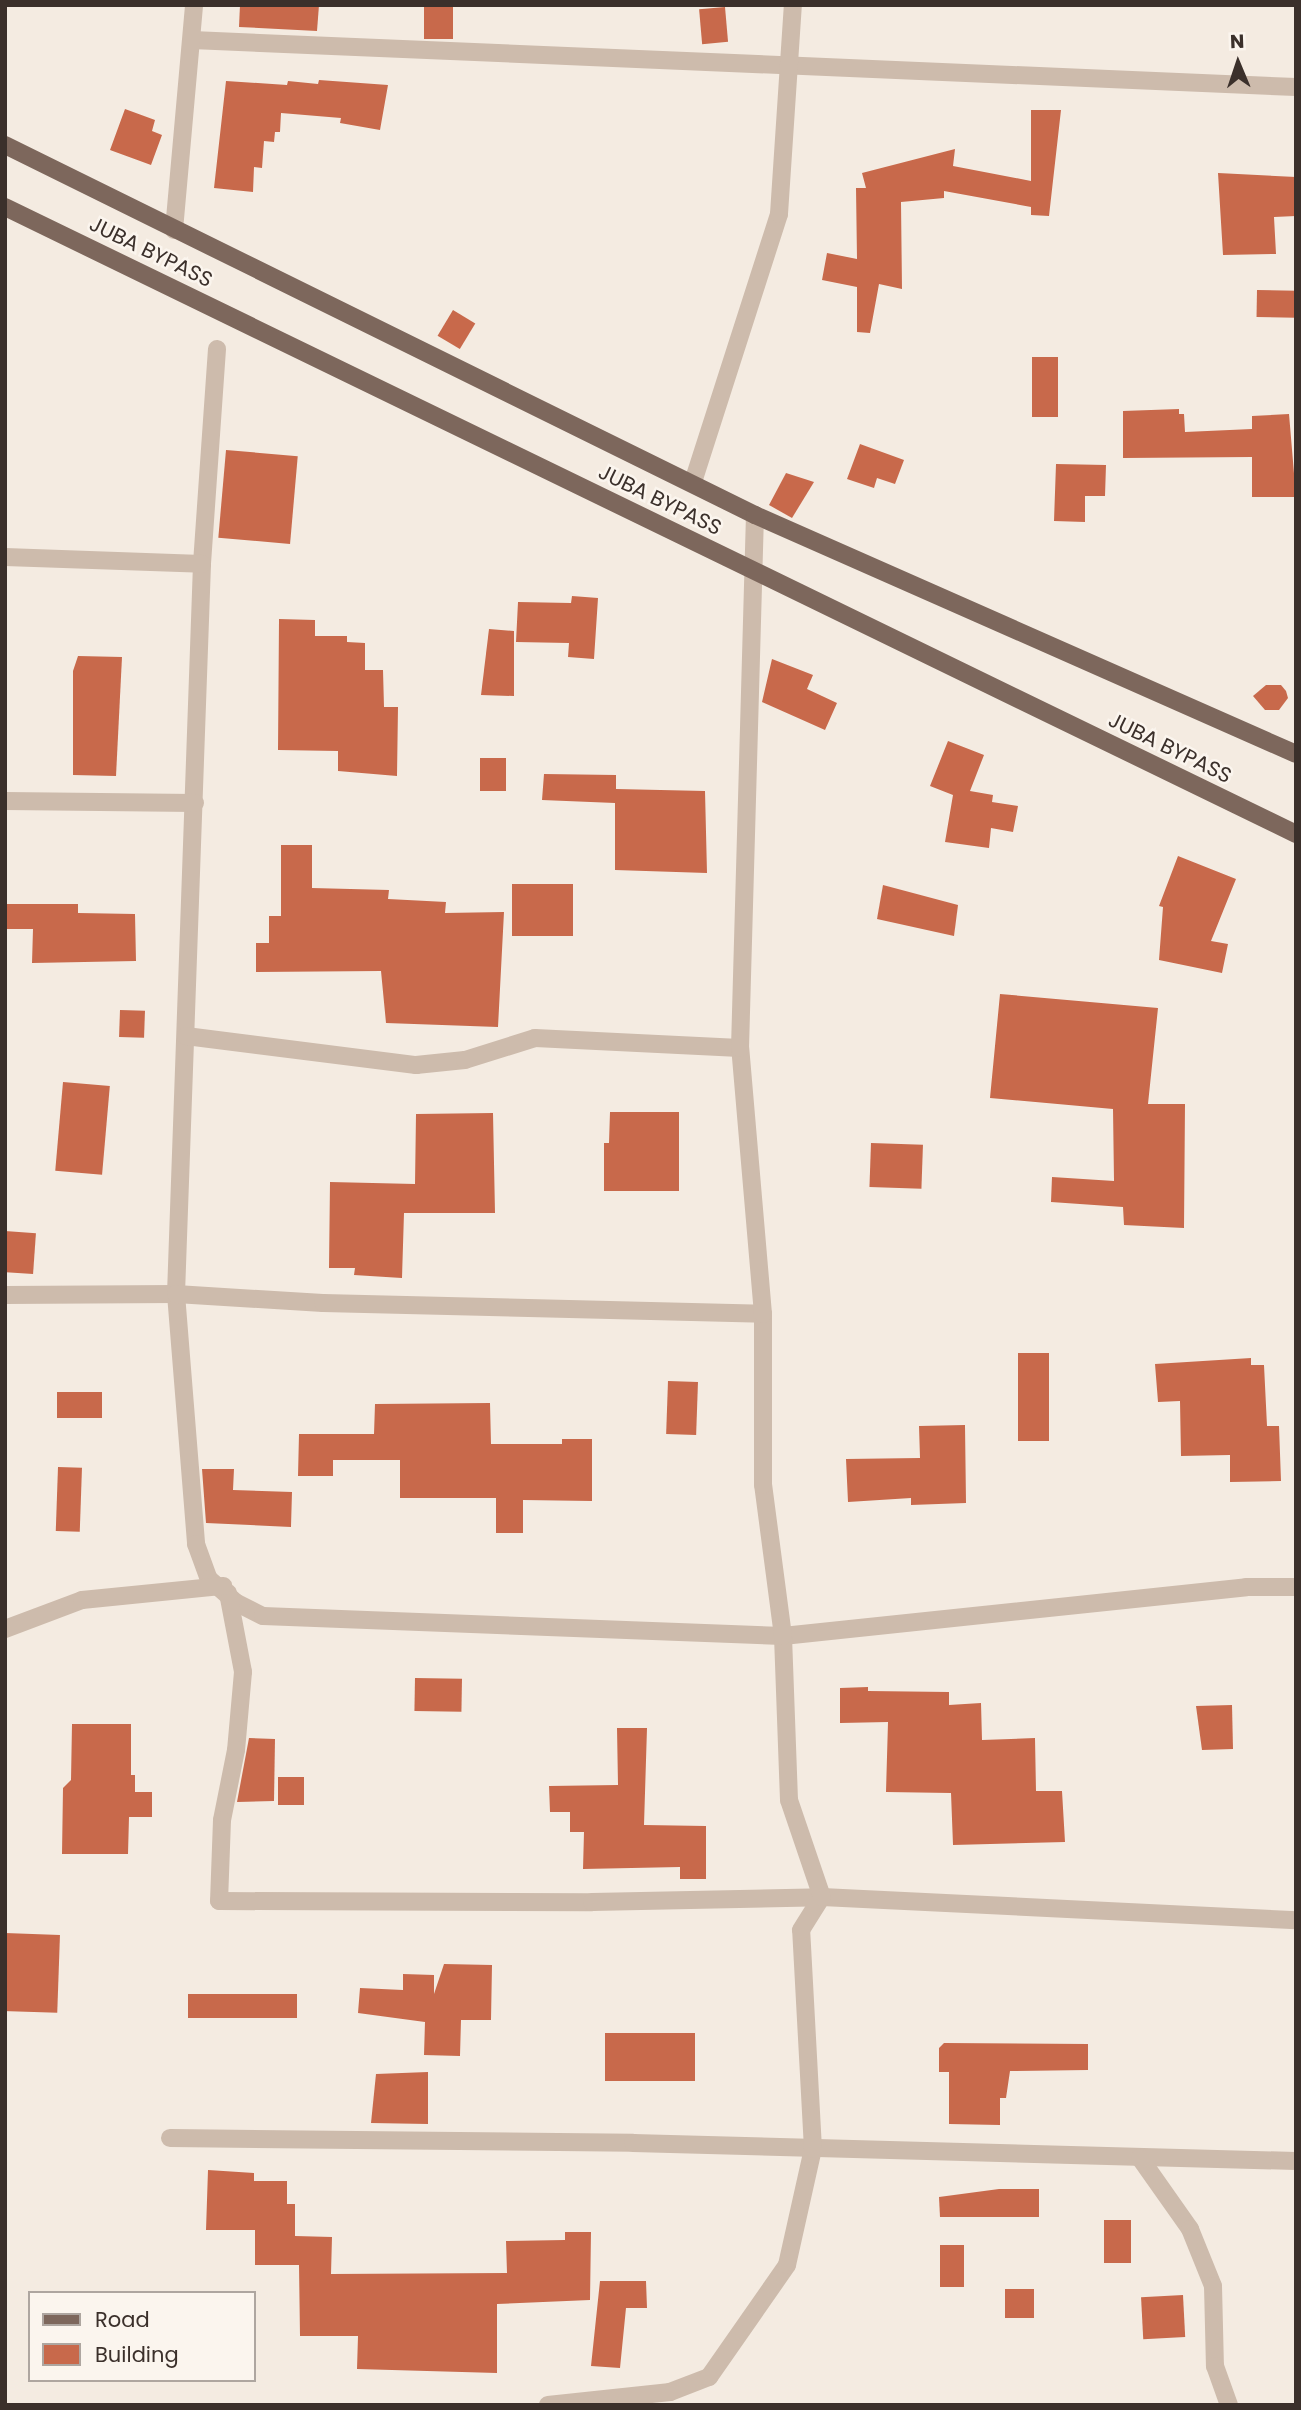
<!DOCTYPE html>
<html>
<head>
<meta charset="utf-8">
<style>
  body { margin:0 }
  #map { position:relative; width:1301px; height:2410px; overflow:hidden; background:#f4ebe1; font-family:Poppins,sans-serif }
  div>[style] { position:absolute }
  .building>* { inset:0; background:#c8694b; transform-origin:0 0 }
  .minor>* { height:18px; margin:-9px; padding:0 9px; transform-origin:9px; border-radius:9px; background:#cdbbac }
  .major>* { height:18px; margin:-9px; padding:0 9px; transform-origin:9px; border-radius:9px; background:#7d675c }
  span { translate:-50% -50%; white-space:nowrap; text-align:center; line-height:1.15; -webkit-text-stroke:5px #fbf5ee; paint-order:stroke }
  .street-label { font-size:21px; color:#3b302b }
  .frame { position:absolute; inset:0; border:7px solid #3b302b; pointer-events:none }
  .legend { position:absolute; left:28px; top:2291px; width:228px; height:91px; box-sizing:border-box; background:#fbf5ee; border:2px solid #aea6a0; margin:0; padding:9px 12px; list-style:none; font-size:21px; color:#3b302b }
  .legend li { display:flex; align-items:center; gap:14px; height:35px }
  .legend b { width:35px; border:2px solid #aea6a0 }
  .north { position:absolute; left:1203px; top:28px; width:70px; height:70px; -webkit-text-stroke:5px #fbf5ee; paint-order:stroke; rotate:358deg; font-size:19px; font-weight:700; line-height:28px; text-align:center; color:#3b302b }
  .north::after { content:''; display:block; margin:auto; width:24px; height:32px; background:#3b302b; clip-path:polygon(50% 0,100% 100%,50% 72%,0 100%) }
</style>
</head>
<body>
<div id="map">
  <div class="building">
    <div style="clip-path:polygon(240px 5px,319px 5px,317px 31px,239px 27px)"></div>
    <div style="left:424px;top:7px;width:29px;height:32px"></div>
    <div style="left:725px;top:7px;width:35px;height:26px;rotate:85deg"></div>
    <div style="clip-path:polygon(319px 80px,388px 85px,380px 130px,340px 123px,341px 118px,281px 113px,280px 132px,275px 132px,274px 142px,264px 141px,262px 168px,254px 167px,253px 192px,214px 188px,226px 81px,287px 85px,288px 81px,318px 84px)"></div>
    <div style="clip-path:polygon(125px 109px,155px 120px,152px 131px,162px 135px,151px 165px,110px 150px)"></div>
    <div style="clip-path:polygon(1031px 110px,1061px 110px,1049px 216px,1031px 215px,1031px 207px,944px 191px,944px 198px,901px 202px,902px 289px,879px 284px,870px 333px,857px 332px,857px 287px,822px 280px,827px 253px,857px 259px,856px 188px,866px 188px,862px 173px,955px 149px,953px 166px,1031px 181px)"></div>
    <div style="clip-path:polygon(1218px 173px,1296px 177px,1296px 216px,1274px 217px,1276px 254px,1223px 255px)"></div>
    <div style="left:1257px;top:290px;width:39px;height:27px;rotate:1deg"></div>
    <div style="left:453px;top:310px;width:26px;height:30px;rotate:31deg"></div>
    <div style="left:1032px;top:357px;width:26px;height:60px"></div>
    <div style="clip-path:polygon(1179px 409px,1179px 414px,1184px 414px,1185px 432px,1252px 429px,1252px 416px,1289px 414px,1296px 497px,1252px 497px,1252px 457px,1123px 458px,1123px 411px)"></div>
    <div style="clip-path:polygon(860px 444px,904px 460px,895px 484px,877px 478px,874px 488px,847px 479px)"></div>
    <div style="left:226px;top:450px;width:72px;height:88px;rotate:5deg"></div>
    <div style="clip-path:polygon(1056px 464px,1106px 465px,1105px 496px,1085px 496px,1085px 522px,1054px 521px)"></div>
    <div style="clip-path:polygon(786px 473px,814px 482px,792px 518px,769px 505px)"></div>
    <div style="clip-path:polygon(572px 596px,598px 598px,594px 659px,568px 657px,569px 643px,516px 642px,518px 602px,571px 603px)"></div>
    <div style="clip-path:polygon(279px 619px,315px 620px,315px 636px,347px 636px,347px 642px,365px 643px,365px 670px,383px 670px,384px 707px,398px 707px,397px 776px,338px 771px,338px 751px,278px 750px)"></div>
    <div style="clip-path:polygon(489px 629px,514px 631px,514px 696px,481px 695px)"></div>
    <div style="clip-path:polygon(78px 656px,122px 657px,116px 776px,73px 775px,73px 671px)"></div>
    <div style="clip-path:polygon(772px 659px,813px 675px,807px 689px,837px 703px,825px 730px,762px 702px)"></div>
    <div style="clip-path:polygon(1266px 685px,1281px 685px,1286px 691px,1288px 698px,1279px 710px,1265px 710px,1253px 696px)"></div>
    <div style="clip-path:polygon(948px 741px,984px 755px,970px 791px,993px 795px,992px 802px,1018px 806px,1013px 832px,991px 828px,989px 848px,945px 842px,953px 795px,930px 786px)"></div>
    <div style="left:480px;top:758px;width:26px;height:33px"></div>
    <div style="clip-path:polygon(544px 774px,616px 775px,616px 789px,705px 791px,707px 873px,615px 870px,615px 803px,542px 800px)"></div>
    <div style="clip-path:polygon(281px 845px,312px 845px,312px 888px,389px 890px,388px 899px,446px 902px,445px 913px,504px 912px,498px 1027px,386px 1023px,381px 971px,256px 972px,256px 943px,269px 943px,269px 916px,281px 916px)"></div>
    <div style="clip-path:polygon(1178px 856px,1236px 879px,1211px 941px,1228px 944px,1222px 973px,1159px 960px,1163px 907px,1159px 906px)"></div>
    <div style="left:573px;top:884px;width:52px;height:61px;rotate:90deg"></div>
    <div style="clip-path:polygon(883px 885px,958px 905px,954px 936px,877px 919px)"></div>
    <div style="clip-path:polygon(5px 904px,78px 904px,78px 913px,135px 914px,136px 961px,32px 963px,33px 929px,5px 929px)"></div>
    <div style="clip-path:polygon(1000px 994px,1158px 1008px,1148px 1104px,1185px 1104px,1184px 1228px,1124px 1225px,1123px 1207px,1051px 1202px,1052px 1177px,1114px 1181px,1113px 1109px,990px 1098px)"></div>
    <div style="left:120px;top:1010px;width:25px;height:27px;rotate:2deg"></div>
    <div style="left:63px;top:1082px;width:47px;height:89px;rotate:5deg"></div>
    <div style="clip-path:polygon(610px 1112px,679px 1112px,679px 1191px,604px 1191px,604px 1143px,609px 1143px)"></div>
    <div style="clip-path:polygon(493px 1113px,495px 1213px,404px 1213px,402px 1278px,354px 1275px,355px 1268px,329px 1268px,330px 1182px,415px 1184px,416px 1114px)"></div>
    <div style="left:871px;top:1143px;width:52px;height:44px;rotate:2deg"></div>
    <div style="left:5px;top:1231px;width:31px;height:41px;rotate:4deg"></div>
    <div style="left:1018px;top:1353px;width:31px;height:88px"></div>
    <div style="clip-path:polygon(1251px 1358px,1251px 1365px,1264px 1365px,1267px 1426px,1279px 1426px,1281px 1481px,1230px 1482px,1230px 1455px,1181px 1456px,1180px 1401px,1158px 1402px,1155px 1364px)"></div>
    <div style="left:668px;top:1381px;width:30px;height:53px;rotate:2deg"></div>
    <div style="left:57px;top:1392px;width:45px;height:26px"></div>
    <div style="clip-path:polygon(490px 1403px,491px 1444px,562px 1444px,562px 1439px,592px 1439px,592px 1501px,523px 1500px,523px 1533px,496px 1533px,496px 1498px,400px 1498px,400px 1460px,333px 1460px,333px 1476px,298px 1476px,299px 1434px,374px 1434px,375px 1404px)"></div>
    <div style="clip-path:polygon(965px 1425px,966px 1503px,911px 1505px,911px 1498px,848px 1502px,846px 1459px,920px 1458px,919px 1426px)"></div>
    <div style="left:58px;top:1467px;width:24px;height:64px;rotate:2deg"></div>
    <div style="clip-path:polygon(202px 1469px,234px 1469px,233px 1490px,292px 1492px,291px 1527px,206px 1523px)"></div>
    <div style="left:415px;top:1678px;width:47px;height:33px;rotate:1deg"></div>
    <div style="clip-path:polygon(868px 1687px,868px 1691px,949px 1692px,949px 1705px,981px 1703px,982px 1740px,1035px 1738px,1036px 1791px,1062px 1791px,1065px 1842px,953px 1845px,951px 1793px,886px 1792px,888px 1722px,840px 1723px,840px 1688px)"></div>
    <div style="clip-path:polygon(1232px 1705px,1233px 1749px,1202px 1750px,1196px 1706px)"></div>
    <div style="clip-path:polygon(72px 1724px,131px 1724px,131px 1775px,135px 1775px,135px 1792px,152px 1792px,152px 1817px,129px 1817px,128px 1854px,62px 1854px,63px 1788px,71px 1780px)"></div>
    <div style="clip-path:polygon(617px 1728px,647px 1728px,644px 1825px,706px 1826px,706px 1879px,680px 1879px,680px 1867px,583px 1869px,584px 1832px,570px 1832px,570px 1812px,550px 1812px,549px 1786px,618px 1785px)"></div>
    <div style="clip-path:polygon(249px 1738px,275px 1739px,274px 1801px,237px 1802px)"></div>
    <div style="left:278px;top:1777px;width:26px;height:28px"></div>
    <div style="left:5px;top:1933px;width:55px;height:78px;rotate:2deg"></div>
    <div style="clip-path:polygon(444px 1964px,492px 1965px,491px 2020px,461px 2020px,460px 2056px,424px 2055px,425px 2022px,358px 2013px,360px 1988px,403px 1990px,403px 1974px,434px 1975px,434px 1994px)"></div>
    <div style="left:188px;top:1994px;width:109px;height:24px"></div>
    <div style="left:695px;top:2033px;width:48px;height:90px;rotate:90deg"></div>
    <div style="clip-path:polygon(944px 2043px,1088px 2044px,1088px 2070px,1010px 2071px,1006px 2098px,1000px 2098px,1000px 2125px,949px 2124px,949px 2072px,939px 2072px,939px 2048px)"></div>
    <div style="clip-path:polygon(428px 2072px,428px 2124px,371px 2123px,376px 2074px)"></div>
    <div style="clip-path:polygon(208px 2170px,254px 2173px,254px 2181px,287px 2181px,287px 2204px,295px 2204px,295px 2236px,332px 2237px,331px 2274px,507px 2273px,506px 2241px,565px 2240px,565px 2232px,591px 2232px,590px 2300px,497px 2304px,497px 2373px,357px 2369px,358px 2336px,300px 2336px,299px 2265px,255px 2265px,255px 2230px,206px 2230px)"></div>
    <div style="clip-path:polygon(999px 2189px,1039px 2189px,1039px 2217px,940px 2217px,939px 2197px)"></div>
    <div style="left:1104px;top:2220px;width:27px;height:43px"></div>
    <div style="left:940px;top:2245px;width:24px;height:42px"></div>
    <div style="clip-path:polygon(600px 2281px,646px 2281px,647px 2308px,626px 2308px,620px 2368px,591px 2366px)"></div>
    <div style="left:1005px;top:2289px;width:29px;height:29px"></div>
    <div style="left:1183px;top:2295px;width:42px;height:42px;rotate:87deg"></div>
  </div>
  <div class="minor">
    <div style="left:192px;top:40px;width:1105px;rotate:2.44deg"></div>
    <div style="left:174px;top:230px;width:226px;rotate:-84.9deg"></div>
    <div style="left:217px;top:349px;width:216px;rotate:94deg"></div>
    <div style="left:202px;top:564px;width:730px;rotate:92.04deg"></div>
    <div style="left:176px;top:1294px;width:251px;rotate:85.4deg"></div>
    <div style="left:196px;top:1544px;width:37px;rotate:70deg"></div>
    <div style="left:209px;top:1579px;width:35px;rotate:41deg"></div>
    <div style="left:235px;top:1602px;width:31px;rotate:27deg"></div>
    <div style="left:263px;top:1616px;width:520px;rotate:2.2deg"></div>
    <div style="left:783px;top:1636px;width:466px;rotate:-6deg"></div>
    <div style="left:1246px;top:1587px;width:50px"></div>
    <div style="left:693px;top:482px;width:281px;rotate:-72.2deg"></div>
    <div style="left:779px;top:214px;width:209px;rotate:-86.2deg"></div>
    <div style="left:5px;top:557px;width:197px;rotate:2deg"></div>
    <div style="left:5px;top:801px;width:190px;rotate:0.6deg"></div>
    <div style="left:186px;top:1036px;width:232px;rotate:7.2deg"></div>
    <div style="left:416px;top:1065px;width:49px;rotate:-5.8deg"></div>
    <div style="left:465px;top:1060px;width:73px;rotate:-17.4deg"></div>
    <div style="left:535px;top:1038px;width:205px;rotate:2.8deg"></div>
    <div style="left:5px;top:1295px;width:171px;rotate:-0.3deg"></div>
    <div style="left:176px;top:1294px;width:147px;rotate:3.5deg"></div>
    <div style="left:323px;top:1303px;width:440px;rotate:1.4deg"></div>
    <div style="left:228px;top:1593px;width:80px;rotate:79.2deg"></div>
    <div style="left:243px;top:1672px;width:78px;rotate:95.1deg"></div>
    <div style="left:236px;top:1750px;width:71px;rotate:101.3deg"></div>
    <div style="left:222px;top:1820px;width:81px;rotate:92.1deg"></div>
    <div style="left:219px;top:1901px;width:373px;rotate:0.2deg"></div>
    <div style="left:592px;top:1902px;width:230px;rotate:-1.2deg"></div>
    <div style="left:822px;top:1897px;width:475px;rotate:2.8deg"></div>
    <div style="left:5px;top:1629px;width:82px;rotate:-20.6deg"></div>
    <div style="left:82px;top:1600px;width:142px;rotate:-5.7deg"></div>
    <div style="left:170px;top:2138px;width:463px;rotate:0.6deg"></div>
    <div style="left:633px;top:2143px;width:663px;rotate:1.56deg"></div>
    <div style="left:1140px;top:2158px;width:87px;rotate:54.8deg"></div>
    <div style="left:1190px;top:2229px;width:61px;rotate:68deg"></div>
    <div style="left:1213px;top:2286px;width:80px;rotate:88.6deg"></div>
    <div style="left:1215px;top:2366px;width:41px;rotate:70.3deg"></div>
    <div style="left:548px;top:2405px;width:123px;rotate:-6.1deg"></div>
    <div style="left:670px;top:2392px;width:42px;rotate:-21deg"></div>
    <div style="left:709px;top:2377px;width:136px;rotate:-55.1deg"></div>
    <div style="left:787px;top:2265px;width:119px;rotate:-77.4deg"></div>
    <div style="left:813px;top:2149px;width:219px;rotate:-93.1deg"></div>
    <div style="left:801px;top:1930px;width:39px;rotate:-58deg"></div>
    <div style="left:822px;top:1897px;width:102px;rotate:-108.8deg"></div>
    <div style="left:789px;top:1800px;width:164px;rotate:-92.1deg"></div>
    <div style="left:783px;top:1636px;width:152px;rotate:-97.5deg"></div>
    <div style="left:763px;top:1485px;width:171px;rotate:-90deg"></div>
    <div style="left:763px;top:1314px;width:267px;rotate:-94.9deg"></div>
    <div style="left:740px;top:1048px;width:533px;rotate:-88.39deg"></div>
  </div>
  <div class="major">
    <div style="left:5px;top:145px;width:836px;rotate:26.26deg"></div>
    <div style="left:755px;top:515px;width:591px;rotate:23.83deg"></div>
    <div style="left:5px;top:207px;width:1435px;rotate:25.9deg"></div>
  </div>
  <div class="street-label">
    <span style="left:151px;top:252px;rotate:26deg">JUBA BYPASS</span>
    <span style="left:660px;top:500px;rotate:26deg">JUBA BYPASS</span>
    <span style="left:1170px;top:748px;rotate:26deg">JUBA BYPASS</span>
  </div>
  <div class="frame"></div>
  <ul class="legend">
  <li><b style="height:9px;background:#7d675c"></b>Road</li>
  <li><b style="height:19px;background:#c8694b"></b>Building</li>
  </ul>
  <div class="north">N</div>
</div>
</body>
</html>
